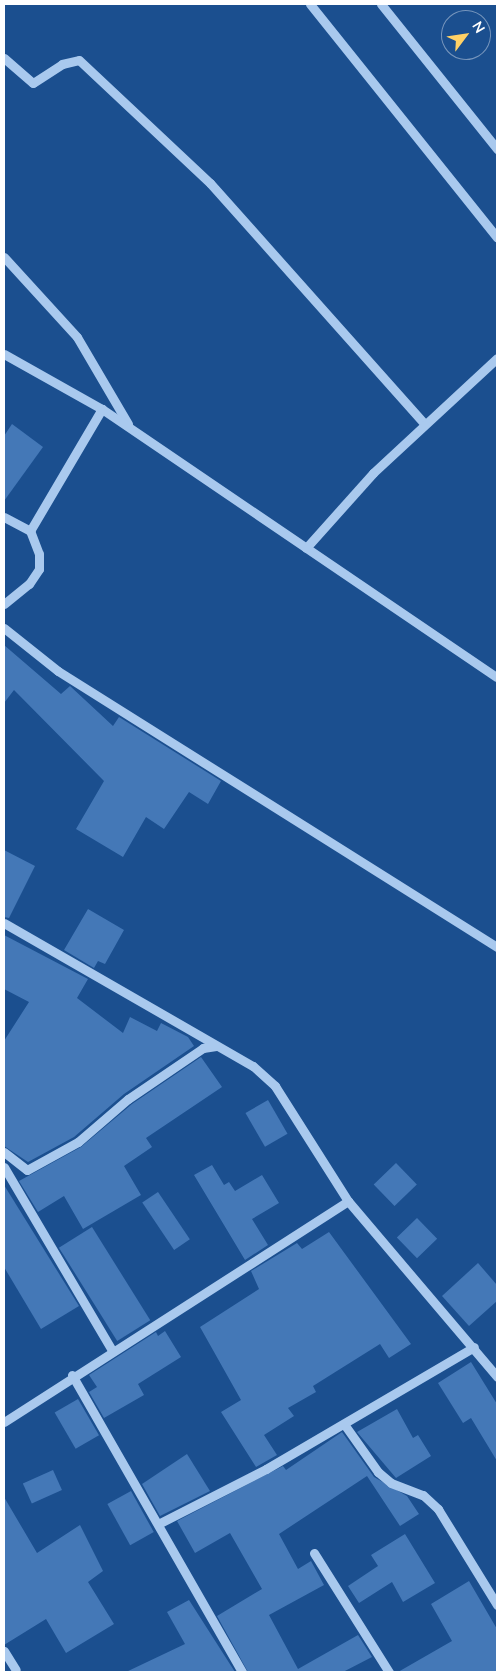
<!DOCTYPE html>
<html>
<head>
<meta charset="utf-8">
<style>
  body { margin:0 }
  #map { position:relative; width:501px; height:1676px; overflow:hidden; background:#1b4f8f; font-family:"Nunito Sans",sans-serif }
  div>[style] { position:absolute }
  .building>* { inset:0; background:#4478b7; transform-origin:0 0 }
  .minor>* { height:9px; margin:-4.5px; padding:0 4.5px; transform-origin:4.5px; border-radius:4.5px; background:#a9c9ee }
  span { translate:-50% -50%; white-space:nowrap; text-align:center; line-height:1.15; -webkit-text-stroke:4.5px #1b4f8f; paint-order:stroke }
  .frame { position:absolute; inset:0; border:5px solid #fff; pointer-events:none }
  .north { position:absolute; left:441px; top:10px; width:50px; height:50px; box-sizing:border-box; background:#1b4f8f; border:1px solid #7695bc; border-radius:50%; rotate:59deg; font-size:14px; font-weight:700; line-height:20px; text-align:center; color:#fff }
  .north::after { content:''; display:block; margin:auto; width:18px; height:22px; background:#ffd166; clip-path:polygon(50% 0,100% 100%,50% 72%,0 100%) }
</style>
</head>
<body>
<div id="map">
  <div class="building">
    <div style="clip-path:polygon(12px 424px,43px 447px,4px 501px,4px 436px)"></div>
    <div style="clip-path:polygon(4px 645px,61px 694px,70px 686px,113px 726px,119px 717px,221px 781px,208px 804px,189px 792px,164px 829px,146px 817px,123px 857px,76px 829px,104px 781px,14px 690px,4px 703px)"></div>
    <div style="clip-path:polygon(4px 850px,35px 866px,9px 918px,4px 917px)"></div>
    <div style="clip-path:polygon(88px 909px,124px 930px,105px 964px,98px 961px,94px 968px,64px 950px)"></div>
    <div style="clip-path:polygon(4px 935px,88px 979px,77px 998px,123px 1033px,130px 1017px,157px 1031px,161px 1023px,188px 1037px,194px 1046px,124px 1094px,74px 1137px,28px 1162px,4px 1146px,4px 1041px,29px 1002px,4px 989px)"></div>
    <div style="clip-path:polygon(201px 1057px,222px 1087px,146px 1138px,152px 1147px,124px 1166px,141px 1195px,83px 1229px,64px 1196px,38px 1212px,19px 1181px,81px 1147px,132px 1104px)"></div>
    <div style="left:268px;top:1100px;width:39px;height:26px;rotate:60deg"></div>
    <div style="left:396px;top:1163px;width:30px;height:31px;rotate:46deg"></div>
    <div style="clip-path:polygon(212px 1165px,224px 1185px,229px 1182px,235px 1191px,262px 1175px,279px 1203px,252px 1219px,268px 1245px,245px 1260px,194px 1175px)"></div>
    <div style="clip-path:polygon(4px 1185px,79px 1306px,41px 1329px,4px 1267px)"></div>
    <div style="left:158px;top:1192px;width:57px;height:19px;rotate:56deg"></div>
    <div style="left:417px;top:1218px;width:29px;height:28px;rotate:46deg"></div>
    <div style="left:92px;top:1227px;width:110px;height:39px;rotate:58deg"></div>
    <div style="clip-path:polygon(329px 1232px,411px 1344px,389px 1358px,380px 1344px,313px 1386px,316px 1392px,288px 1408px,294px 1416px,264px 1435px,277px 1455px,256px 1467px,221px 1412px,241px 1400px,200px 1327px,259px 1289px,251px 1271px,297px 1243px,302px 1249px)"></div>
    <div style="clip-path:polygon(478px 1263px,497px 1285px,497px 1301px,469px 1326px,442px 1296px)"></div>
    <div style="clip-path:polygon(165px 1331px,181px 1357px,138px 1384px,144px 1395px,104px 1418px,89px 1392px,97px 1387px,89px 1375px,156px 1332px,158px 1336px)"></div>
    <div style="clip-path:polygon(471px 1362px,497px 1404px,497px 1461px,471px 1418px,463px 1423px,438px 1383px)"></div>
    <div style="left:78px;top:1399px;width:42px;height:27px;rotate:60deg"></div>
    <div style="clip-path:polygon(397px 1409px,413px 1438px,418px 1435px,431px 1456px,396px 1478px,357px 1432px)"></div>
    <div style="clip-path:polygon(342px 1432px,374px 1477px,407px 1496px,419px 1514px,400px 1526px,367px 1476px,279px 1534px,298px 1569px,311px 1561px,324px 1585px,269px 1615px,298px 1669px,358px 1635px,372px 1657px,343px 1672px,248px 1672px,217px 1616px,262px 1589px,230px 1533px,195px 1553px,177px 1521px,283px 1466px,286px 1470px)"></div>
    <div style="clip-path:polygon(187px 1454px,210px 1491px,160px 1516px,142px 1484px)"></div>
    <div style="left:53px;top:1470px;width:22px;height:33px;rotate:66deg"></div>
    <div style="left:131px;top:1491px;width:47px;height:27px;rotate:61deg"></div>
    <div style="clip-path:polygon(4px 1497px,37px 1553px,80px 1525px,103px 1571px,88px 1582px,114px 1624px,66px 1653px,46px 1619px,4px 1645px)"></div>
    <div style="clip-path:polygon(405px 1534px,435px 1583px,403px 1602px,392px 1582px,359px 1603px,348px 1586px,378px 1566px,371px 1555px)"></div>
    <div style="clip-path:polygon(469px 1581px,497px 1629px,497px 1672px,398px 1672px,452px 1641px,431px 1604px)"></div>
    <div style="clip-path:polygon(189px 1600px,235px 1672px,126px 1672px,185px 1644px,167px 1612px)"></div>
  </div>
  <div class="minor">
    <div style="left:310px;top:4px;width:299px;rotate:51.3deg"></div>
    <div style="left:381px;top:4px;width:186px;rotate:51.3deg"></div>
    <div style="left:4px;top:58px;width:38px;rotate:41deg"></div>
    <div style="left:33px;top:83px;width:35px;rotate:-33deg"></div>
    <div style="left:62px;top:64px;width:17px;rotate:-13deg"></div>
    <div style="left:79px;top:60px;width:180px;rotate:43.2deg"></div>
    <div style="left:210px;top:183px;width:322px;rotate:48.3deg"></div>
    <div style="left:4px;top:257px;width:108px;rotate:47.6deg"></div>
    <div style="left:77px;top:337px;width:101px;rotate:59.6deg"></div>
    <div style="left:4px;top:354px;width:112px;rotate:29.3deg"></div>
    <div style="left:102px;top:409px;width:477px;rotate:34.2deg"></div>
    <div style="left:4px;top:517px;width:30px;rotate:28deg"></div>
    <div style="left:306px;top:548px;width:101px;rotate:-48.2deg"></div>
    <div style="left:373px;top:473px;width:169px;rotate:-42.8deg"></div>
    <div style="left:4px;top:604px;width:32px;rotate:-39deg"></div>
    <div style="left:29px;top:584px;width:18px;rotate:-56deg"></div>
    <div style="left:39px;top:569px;width:15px;rotate:-90deg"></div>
    <div style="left:39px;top:554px;width:25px;rotate:-111deg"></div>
    <div style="left:30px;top:531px;width:142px;rotate:-59.5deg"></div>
    <div style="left:4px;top:628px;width:69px;rotate:38.5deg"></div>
    <div style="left:58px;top:671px;width:519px;rotate:32.16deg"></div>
    <div style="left:4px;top:923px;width:287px;rotate:29.9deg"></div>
    <div style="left:253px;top:1066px;width:30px;rotate:42deg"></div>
    <div style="left:275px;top:1086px;width:136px;rotate:57.6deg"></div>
    <div style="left:348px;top:1201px;width:231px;rotate:49.7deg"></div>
    <div style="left:4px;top:1152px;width:29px;rotate:38deg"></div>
    <div style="left:27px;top:1170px;width:58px;rotate:-28.8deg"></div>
    <div style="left:78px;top:1142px;width:66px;rotate:-40.7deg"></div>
    <div style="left:128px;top:1099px;width:91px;rotate:-34.2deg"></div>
    <div style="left:203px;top:1048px;width:13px;rotate:-9deg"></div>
    <div style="left:4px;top:1167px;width:211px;rotate:59.5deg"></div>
    <div style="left:72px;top:1375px;width:342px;rotate:60.2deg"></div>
    <div style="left:4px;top:1422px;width:409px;rotate:-32.7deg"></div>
    <div style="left:344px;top:1424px;width:59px;rotate:54.7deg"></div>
    <div style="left:378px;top:1472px;width:17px;rotate:40deg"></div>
    <div style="left:391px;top:1483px;width:34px;rotate:21deg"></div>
    <div style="left:423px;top:1495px;width:21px;rotate:43deg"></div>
    <div style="left:438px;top:1509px;width:113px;rotate:58.4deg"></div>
    <div style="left:160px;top:1523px;width:119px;rotate:-27deg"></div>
    <div style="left:266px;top:1469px;width:241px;rotate:-30.4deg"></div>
    <div style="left:314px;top:1553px;width:141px;rotate:57.8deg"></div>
    <div style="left:4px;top:1651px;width:22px;rotate:58deg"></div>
  </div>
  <div class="frame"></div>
  <div class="north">N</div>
</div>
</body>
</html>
